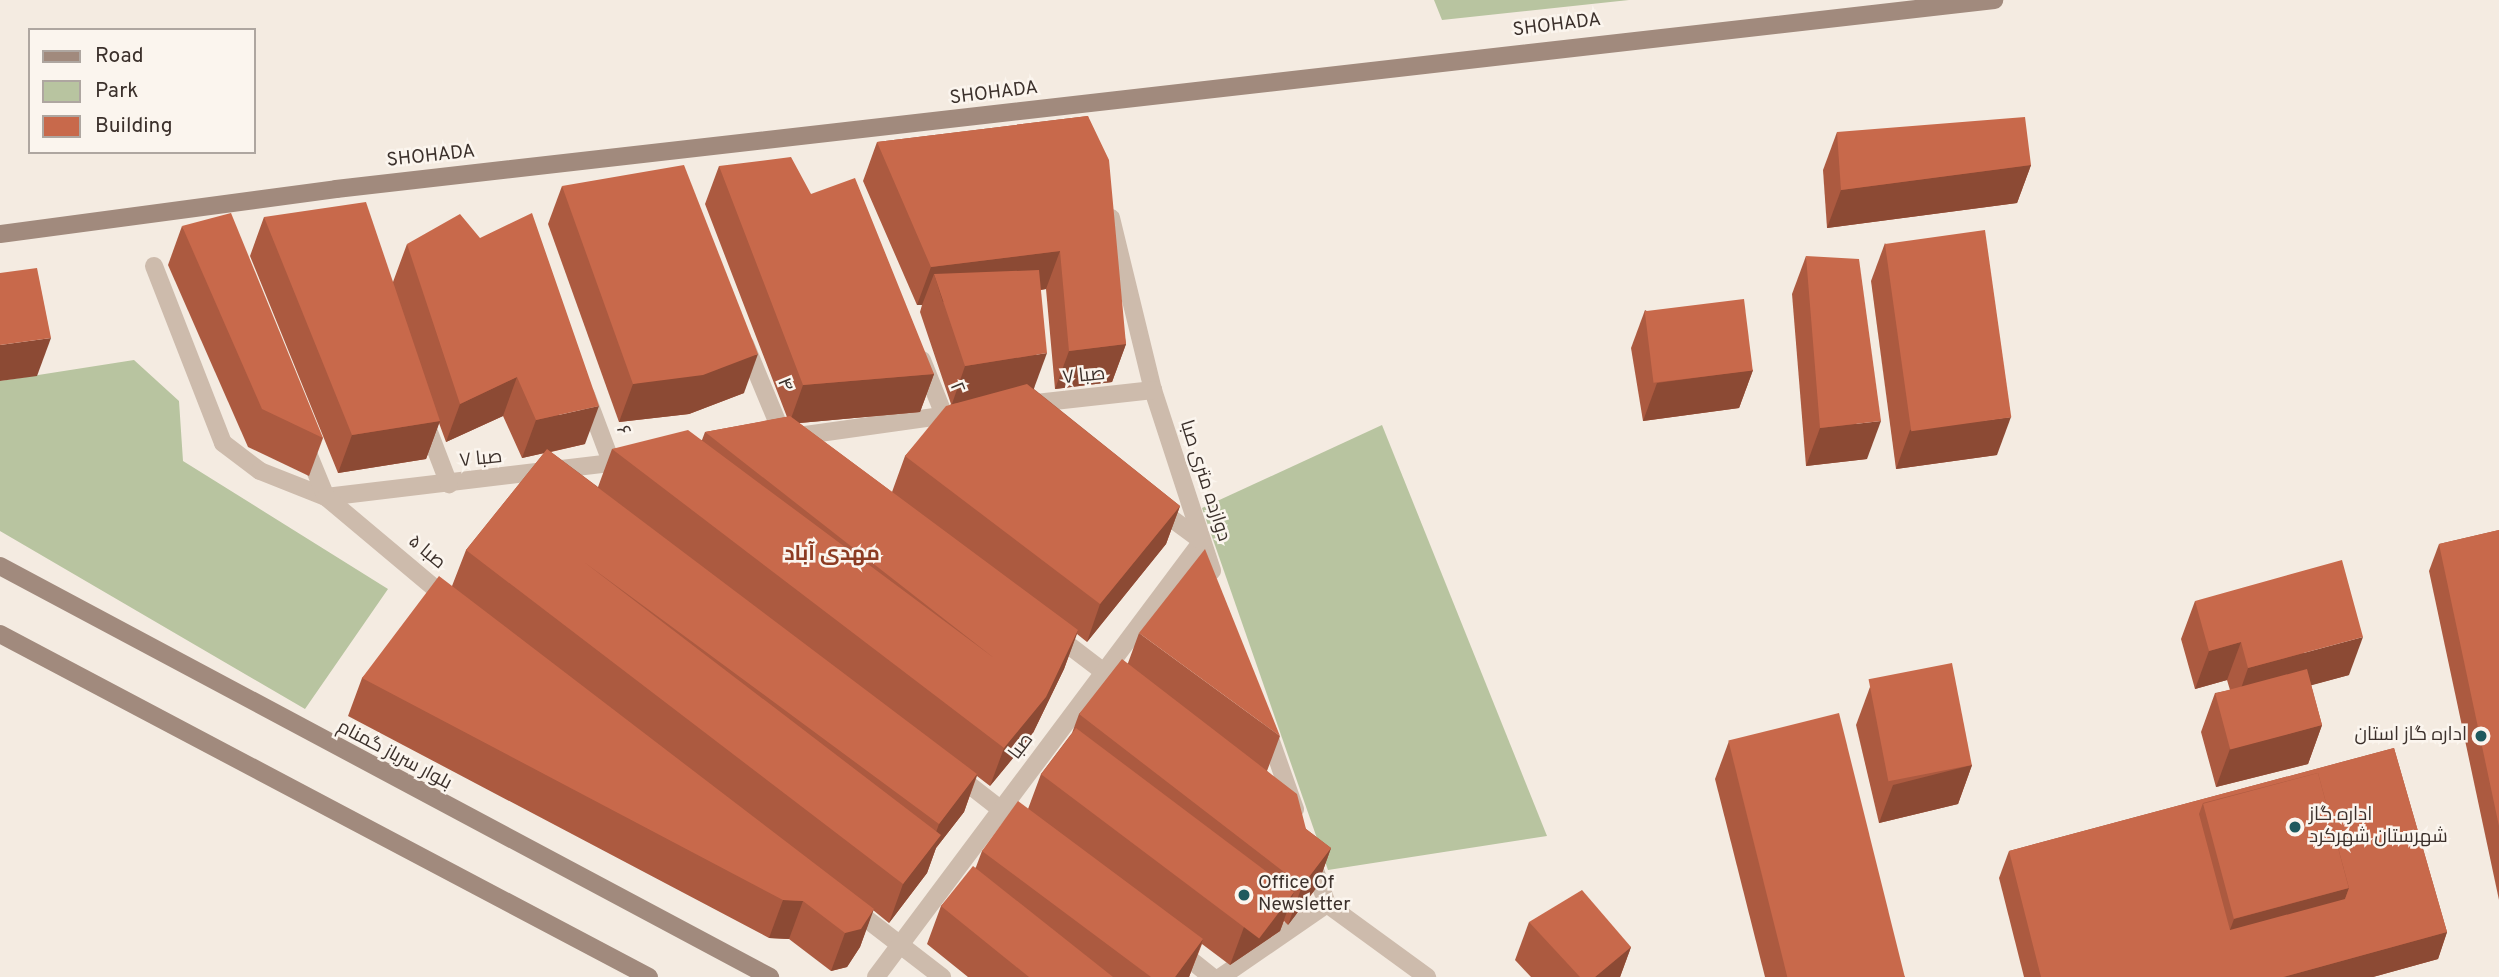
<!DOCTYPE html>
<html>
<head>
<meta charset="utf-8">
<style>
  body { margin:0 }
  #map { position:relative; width:2499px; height:977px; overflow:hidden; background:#f4ebe1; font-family:Overpass,Cairo,sans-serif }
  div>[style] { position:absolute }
  .green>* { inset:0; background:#b8c4a0 }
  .street>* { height:18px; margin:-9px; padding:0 9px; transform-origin:9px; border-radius:9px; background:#cdbbac }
  .secondary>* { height:18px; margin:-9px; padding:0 9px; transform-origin:9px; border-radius:9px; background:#a18a7d }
  .wall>* { inset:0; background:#ac5a40 }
  .shaded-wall>* { inset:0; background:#8c4a34 }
  .building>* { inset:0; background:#c8694b; transform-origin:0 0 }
  .dots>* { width:19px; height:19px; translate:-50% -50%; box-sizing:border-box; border:4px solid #fbf5ee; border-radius:50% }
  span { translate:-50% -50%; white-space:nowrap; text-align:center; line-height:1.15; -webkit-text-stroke:5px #fbf5ee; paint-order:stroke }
  .street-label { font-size:19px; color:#3b302b }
  .poi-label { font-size:19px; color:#3b302b }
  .right { translate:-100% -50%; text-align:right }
  .left { translate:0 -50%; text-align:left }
  .neighbourhood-label { font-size:21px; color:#8c3b22; font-weight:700 }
  .legend { position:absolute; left:28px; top:28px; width:228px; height:126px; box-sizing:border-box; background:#fbf5ee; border:2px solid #aea6a0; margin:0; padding:9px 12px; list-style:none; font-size:21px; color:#3b302b }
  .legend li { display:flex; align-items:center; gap:14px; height:35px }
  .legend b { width:35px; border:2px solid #aea6a0 }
</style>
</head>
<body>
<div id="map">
  <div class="green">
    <div style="clip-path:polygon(1434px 0,1629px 0,1442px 20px)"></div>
    <div style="clip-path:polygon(134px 360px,179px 401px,183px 461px,388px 589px,305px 709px,0 531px,0 381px)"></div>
    <div style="clip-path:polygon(1382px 425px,1547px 836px,1328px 870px,1202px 508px)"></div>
  </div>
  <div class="street">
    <div style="left:1111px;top:218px;width:177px;rotate:76.3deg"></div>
    <div style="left:1153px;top:390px;width:190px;rotate:71.9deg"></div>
    <div style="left:154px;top:266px;width:190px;rotate:68.7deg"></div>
    <div style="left:223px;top:443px;width:46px;rotate:37.1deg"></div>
    <div style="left:260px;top:471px;width:71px;rotate:21.5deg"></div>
    <div style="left:326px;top:497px;width:305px;rotate:-6.8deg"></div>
    <div style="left:745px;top:344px;width:102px;rotate:67.5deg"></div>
    <div style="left:922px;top:360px;width:59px;rotate:68.2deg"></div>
    <div style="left:586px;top:395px;width:74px;rotate:69.4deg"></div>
    <div style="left:1027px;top:404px;width:127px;rotate:-6.3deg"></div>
    <div style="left:424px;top:419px;width:70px;rotate:69deg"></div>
    <div style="left:791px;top:437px;width:172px;rotate:-8deg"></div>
    <div style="left:305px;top:446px;width:55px;rotate:67.6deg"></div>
    <div style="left:326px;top:497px;width:162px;rotate:40deg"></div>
    <div style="left:1054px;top:634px;width:74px;rotate:37.3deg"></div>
    <div style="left:1267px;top:730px;width:84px;rotate:70.5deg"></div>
    <div style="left:954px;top:773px;width:91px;rotate:37.9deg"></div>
    <div style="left:1311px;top:859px;width:48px;rotate:70.4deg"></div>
    <div style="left:1327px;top:904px;width:124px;rotate:36.1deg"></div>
    <div style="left:851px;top:907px;width:115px;rotate:37.6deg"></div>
    <div style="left:1177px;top:949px;width:45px;rotate:38.7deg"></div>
    <div style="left:876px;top:977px;width:544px;rotate:-53.21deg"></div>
    <div style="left:1202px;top:541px;width:56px;rotate:-143.7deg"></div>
    <div style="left:1221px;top:977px;width:129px;rotate:-34.6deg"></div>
  </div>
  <div class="secondary">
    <div style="left:0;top:234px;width:339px;rotate:-7.6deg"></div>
    <div style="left:336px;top:189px;width:1669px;rotate:-6.5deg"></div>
    <div style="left:0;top:566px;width:873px;rotate:28.09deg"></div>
    <div style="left:0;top:634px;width:734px;rotate:27.86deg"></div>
  </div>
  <div class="wall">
    <div style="clip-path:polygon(1088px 116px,1126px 344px,1112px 382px,1055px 389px,1046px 289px,1041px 290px,1034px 389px,1180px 506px,1166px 544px,1087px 642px,1077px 634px,1064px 669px,1032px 735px,990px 786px,977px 776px,964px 812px,936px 848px,927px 873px,889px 923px,873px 910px,860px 947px,847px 967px,831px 971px,789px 939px,769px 938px,348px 716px,362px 678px,452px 586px,466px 550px,544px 453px,522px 458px,503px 416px,446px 442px,439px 423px,426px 459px,338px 473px,250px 256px,264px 217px,393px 282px,407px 244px,585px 444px,551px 452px,598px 487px,612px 449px,702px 440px,705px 432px,787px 417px,705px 204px,719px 166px,811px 194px,934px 374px,920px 412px,799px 423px,892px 492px,905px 456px,951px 404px,920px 312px,922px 305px,917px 305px,863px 181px,877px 142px)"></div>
    <div style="clip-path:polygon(1837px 132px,2031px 165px,2017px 203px,1827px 228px,1823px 170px)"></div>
    <div style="clip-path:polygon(562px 186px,744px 393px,689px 414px,619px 422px,548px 224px)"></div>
    <div style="clip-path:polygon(182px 226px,323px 438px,309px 476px,248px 447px,168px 265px)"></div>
    <div style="clip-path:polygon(1885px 243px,1997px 455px,1896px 469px,1871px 281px)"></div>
    <div style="clip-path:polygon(1806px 256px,1867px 459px,1806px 466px,1792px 294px)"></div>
    <div style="clip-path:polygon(1645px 310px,1753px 370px,1739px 408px,1643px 421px,1631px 348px)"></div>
    <div style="clip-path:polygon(2499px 530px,2499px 900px,2429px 571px,2439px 544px)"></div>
    <div style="clip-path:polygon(2195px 601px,2349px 675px,2311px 685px,2322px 725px,2308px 764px,2216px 787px,2201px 732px,2215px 693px,2230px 690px,2227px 680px,2195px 689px,2181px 639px)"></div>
    <div style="clip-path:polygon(1139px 633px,1280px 736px,1267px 771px,1306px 829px,1331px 848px,1317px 887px,1288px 925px,1284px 921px,1280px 931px,1230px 965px,1202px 944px,1189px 977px,968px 977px,927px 944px,941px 906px,976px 867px,982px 851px,1028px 809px,1041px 774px,1072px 733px,1079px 714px,1128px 663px)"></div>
    <div style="clip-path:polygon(1870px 687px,1972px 765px,1958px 804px,1879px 823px,1856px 725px)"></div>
    <div style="clip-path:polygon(1729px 741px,1905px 977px,1765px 977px,1715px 779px)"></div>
    <div style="clip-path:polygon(2394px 748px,2447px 932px,2438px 959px,2373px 977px,2024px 977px,1999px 878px,2009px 851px)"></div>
    <div style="clip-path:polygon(1529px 922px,1631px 947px,1620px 977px,1531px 977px,1515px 960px)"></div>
  </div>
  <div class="shaded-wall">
    <div style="clip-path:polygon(2031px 165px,2017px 203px,1827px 228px,1841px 190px)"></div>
    <div style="clip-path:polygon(1060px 251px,1046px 289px,943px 302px,934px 274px,922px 305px,917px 305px,931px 267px)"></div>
    <div style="clip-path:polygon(51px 338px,37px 376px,0 381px,0 345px)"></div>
    <div style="clip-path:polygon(1126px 344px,1112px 382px,1055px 389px,1069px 351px)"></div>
    <div style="clip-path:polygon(1047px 353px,1033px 391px,952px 404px,965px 366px)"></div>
    <div style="clip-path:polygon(758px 354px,744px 393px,689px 414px,619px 422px,633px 384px)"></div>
    <div style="clip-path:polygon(1753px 370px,1739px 408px,1643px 421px,1657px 383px)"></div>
    <div style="clip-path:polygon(934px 374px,920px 412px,789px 424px,803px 385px)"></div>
    <div style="clip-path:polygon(517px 377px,503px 416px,446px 442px,460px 404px)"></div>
    <div style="clip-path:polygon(599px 406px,585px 444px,522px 458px,536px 420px)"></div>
    <div style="clip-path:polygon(2011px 417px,1997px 455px,1896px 469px,1910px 430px)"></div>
    <div style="clip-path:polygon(440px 421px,426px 459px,338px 473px,352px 435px)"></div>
    <div style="clip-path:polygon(1881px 421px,1867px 459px,1806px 466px,1820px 428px)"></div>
    <div style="clip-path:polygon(1180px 506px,1166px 544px,1087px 642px,1100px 604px)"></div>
    <div style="clip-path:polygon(1078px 630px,1064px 669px,1032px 735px,990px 786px,1004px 748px)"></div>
    <div style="clip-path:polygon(2363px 637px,2349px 675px,2235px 706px,2248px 668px)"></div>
    <div style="clip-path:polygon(2241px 642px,2227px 680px,2195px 689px,2209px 651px)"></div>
    <div style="clip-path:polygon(2322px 725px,2308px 764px,2216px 787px,2230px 749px)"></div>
    <div style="clip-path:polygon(1972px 765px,1958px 804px,1879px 823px,1893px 785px)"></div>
    <div style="clip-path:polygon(977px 774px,964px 812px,936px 848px,927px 873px,889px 923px,903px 884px,930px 849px,939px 824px)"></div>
    <div style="clip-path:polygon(1331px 848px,1317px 887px,1288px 925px,1302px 886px)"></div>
    <div style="clip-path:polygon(2349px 888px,2335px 927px,2220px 957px,2234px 919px)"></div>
    <div style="clip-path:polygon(1294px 892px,1280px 931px,1230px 965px,1244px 927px)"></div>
    <div style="clip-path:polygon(783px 900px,803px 901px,789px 939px,769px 938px)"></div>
    <div style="clip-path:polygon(874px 909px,860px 947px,847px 967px,831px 971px,845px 933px)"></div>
    <div style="clip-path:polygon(2447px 932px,2438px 959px,2373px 977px,2283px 977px)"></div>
    <div style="clip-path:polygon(1203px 939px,1189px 977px,1175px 977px)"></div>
    <div style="clip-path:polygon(1631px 947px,1620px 977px,1595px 977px)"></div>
  </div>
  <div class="building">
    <div style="clip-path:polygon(1088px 116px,1109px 160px,1126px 344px,1069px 351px,1060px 251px,931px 267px,877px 142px)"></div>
    <div style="clip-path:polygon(2025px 117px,2031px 165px,1841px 190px,1837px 132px)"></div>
    <div style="clip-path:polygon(791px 157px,811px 194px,855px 178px,934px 374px,803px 385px,719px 166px)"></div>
    <div style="clip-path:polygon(684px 165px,758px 354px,703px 375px,633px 384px,562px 186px)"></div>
    <div style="clip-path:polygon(366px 202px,440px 421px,352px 435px,264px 217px)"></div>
    <div style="clip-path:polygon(231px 213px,323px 438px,262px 409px,182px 226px)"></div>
    <div style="clip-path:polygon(532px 213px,599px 406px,536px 420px,517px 377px,460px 404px,407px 244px,460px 214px,480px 238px)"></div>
    <div style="left:1985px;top:230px;width:189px;height:101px;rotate:82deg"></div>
    <div style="clip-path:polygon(1806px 256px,1859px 259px,1881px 421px,1820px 428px)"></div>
    <div style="clip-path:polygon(37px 268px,51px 338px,0 345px,0 273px)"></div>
    <div style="clip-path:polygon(1039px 270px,1047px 353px,965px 366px,934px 274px)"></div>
    <div style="left:1744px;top:299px;width:72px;height:100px;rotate:83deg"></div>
    <div style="clip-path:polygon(1027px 384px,1180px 506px,1100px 604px,905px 456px,946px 406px)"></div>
    <div style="clip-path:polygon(790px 416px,1078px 630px,1046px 697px,1004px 748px,612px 449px,688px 430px,994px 658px,705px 432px)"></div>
    <div style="clip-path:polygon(547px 449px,977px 774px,939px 824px,584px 562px,941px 835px,903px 884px,466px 550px)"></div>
    <div style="clip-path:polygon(2499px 530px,2499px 826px,2439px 544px)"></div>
    <div style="clip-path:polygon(1205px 549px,1280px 736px,1139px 633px)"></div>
    <div style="clip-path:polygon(2342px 560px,2363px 637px,2248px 668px,2241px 642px,2209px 651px,2195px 601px)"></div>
    <div style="clip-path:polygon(439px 576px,874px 909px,861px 929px,845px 933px,803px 901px,783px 900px,362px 678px)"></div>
    <div style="clip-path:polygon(1122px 659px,1297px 794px,1306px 829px,1331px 848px,1302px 886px,1079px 714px)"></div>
    <div style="left:1952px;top:663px;width:104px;height:85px;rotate:79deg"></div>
    <div style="left:2307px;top:669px;width:58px;height:95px;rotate:75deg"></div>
    <div style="left:1839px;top:713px;width:272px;height:114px;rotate:76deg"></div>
    <div style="left:1076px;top:728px;width:273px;height:58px;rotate:37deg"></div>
    <div style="clip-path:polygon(evenodd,2394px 748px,2447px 932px,2283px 977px,2041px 977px,2009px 851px,2394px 748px,2318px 773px,2349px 888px,2345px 899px,2230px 930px,2199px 814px,2203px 803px,2318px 773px)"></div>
    <div style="left:2318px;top:773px;width:119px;height:119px;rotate:75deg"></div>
    <div style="clip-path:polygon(1018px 801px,1203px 939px,1175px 977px,1151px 977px,982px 851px)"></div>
    <div style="clip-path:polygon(973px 866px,1113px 977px,1029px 977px,941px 906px)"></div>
    <div style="clip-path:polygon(1582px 890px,1631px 947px,1595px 977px,1580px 977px,1529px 922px)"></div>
  </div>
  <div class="dots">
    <div style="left:2481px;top:736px;background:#1f5a5e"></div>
    <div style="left:2295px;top:827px;background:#1f5a5e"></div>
    <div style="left:1244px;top:895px;background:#1f5a5e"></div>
  </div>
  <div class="street-label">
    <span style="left:1557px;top:26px;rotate:-7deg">SHOHADA</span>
    <span style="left:994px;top:94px;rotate:-7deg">SHOHADA</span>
    <span style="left:431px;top:157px;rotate:-6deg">SHOHADA</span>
    <span style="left:1084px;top:377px;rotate:-6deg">صبا ۷</span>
    <span style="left:784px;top:385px;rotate:68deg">۴</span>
    <span style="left:956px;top:388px;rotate:68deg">۲</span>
    <span style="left:622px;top:431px;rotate:69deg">۶</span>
    <span style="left:481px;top:460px;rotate:-6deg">صبا ۷</span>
    <span style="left:1204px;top:481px;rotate:72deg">دوازده متری صبا</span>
    <span style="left:426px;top:553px;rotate:40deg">صبا ۵</span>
    <span style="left:1022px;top:747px;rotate:-53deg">صبا</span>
    <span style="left:394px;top:756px;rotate:28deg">بلوار سرباز گمنام</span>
  </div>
  <div class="poi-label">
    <span class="right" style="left:2467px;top:736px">اداره گاز استان</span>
    <span class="left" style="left:2309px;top:827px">اداره گاز<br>شهرستان شهرکرد</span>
    <span class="left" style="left:1258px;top:895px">Office Of<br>Newsletter</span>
  </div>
  <div class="neighbourhood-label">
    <span style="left:832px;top:555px">مهدی آباد</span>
  </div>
  <ul class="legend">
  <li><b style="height:9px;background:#a18a7d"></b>Road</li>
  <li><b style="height:19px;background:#b8c4a0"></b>Park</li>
  <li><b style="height:19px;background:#c8694b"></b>Building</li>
  </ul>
</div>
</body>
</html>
